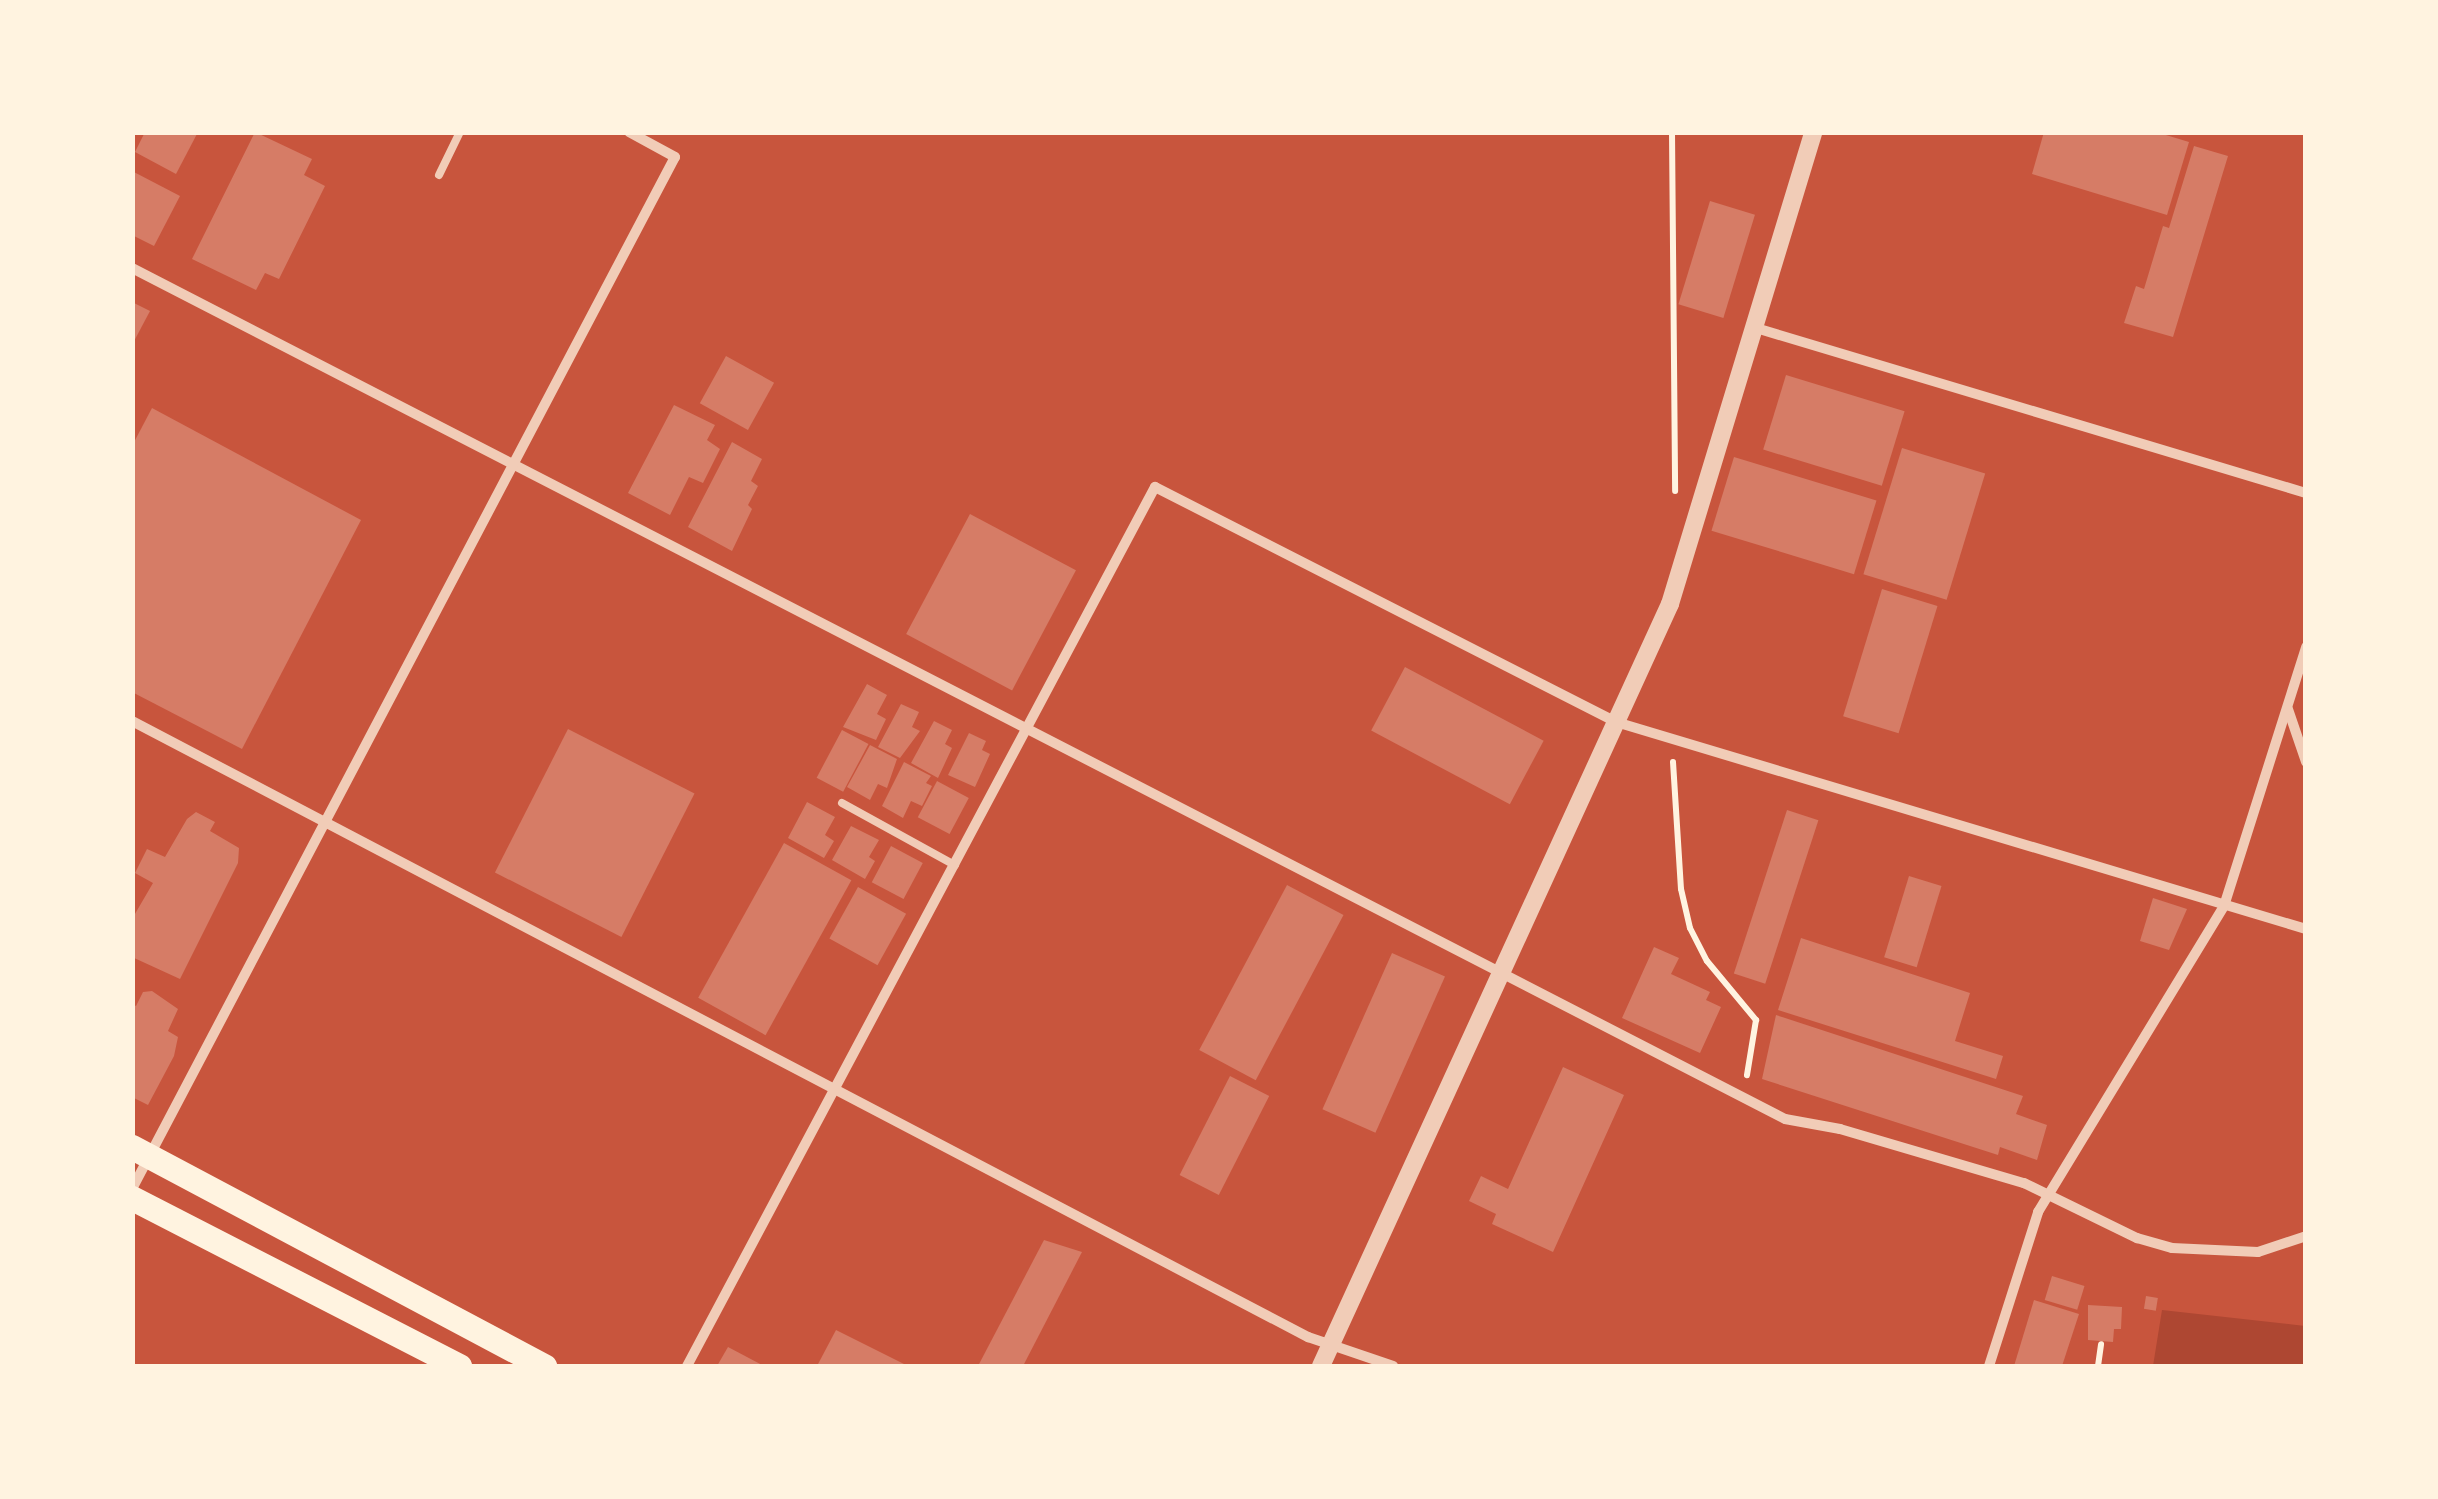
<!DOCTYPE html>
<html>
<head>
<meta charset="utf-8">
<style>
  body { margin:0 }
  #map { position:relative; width:2438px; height:1499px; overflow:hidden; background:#c8553d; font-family:Raleway,sans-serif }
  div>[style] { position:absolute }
  .green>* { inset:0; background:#ae4732 }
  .building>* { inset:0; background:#d67c66; transform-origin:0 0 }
  .path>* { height:6px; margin:-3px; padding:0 3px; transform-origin:3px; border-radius:3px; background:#fff3e0 }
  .service>* { height:8px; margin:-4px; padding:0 4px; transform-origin:4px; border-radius:4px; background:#f1ccb7 }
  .minor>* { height:10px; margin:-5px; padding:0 5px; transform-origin:5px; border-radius:5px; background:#f1ccb7 }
  .tertiary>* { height:18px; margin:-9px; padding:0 9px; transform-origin:9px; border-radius:9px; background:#f1ccb7 }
  .primary>* { height:25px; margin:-12.5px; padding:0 12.5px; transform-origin:12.5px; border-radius:12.5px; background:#fff3e0 }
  span { translate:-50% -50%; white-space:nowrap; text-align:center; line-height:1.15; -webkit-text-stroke:9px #fff3e0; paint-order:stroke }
  .frame { position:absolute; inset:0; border:135px solid #fff3e0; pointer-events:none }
</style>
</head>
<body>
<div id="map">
  <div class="green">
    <div style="clip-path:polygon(2162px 1310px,2305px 1326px,2305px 1366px,2153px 1366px)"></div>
  </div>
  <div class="building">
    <div style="clip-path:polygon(145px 132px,198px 132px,176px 174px,135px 152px)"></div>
    <div style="clip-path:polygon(255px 132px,312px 159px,304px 175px,325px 186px,279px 279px,265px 273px,256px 290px,192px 259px)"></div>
    <div style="clip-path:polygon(2044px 132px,2156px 132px,2189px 142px,2167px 215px,2032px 174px)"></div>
    <div style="clip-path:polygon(2194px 146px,2228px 156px,2173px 337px,2124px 323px,2136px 286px,2144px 289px,2163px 226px,2169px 228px)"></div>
    <div style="clip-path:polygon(132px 171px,180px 196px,154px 246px,132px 235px)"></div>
    <div style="left:1710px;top:201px;width:47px;height:108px;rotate:17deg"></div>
    <div style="clip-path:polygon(132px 302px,150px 311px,132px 345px)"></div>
    <div style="left:726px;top:356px;width:55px;height:54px;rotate:29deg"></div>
    <div style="left:1786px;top:375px;width:124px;height:78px;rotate:17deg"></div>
    <div style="clip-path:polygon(674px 405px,715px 425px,707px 440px,720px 449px,703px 483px,689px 477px,670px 515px,628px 493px)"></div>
    <div style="clip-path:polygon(152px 408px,361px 520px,242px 749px,132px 692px,132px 446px)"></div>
    <div style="clip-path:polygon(732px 442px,762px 459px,751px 481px,758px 486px,748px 505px,752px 509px,732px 551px,688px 527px)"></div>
    <div style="left:1902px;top:448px;width:87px;height:132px;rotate:17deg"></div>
    <div style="left:1734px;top:457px;width:149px;height:77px;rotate:17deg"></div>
    <div style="left:970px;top:514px;width:120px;height:136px;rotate:28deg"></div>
    <div style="left:1882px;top:589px;width:58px;height:133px;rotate:17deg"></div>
    <div style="left:1405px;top:667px;width:157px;height:72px;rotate:28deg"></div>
    <div style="clip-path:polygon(867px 684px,887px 695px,877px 714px,886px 719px,876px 740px,843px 727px)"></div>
    <div style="clip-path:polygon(901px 704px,919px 712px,912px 727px,920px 731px,900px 758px,878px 747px)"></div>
    <div style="clip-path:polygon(934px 721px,952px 730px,945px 744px,952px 748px,938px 778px,911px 763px)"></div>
    <div style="left:568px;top:729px;width:142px;height:161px;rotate:27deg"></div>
    <div style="left:842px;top:730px;width:30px;height:54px;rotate:28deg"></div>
    <div style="clip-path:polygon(969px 733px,986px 741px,982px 750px,990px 754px,975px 787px,948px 775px)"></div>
    <div style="clip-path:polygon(870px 745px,897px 759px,887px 788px,878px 784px,870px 800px,847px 787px)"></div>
    <div style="clip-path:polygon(904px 762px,931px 776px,926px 783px,932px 786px,922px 806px,911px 801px,903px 818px,882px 806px)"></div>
    <div style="left:937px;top:781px;width:36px;height:41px;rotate:28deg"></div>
    <div style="clip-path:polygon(807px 802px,835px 817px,825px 835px,834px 841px,824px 858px,788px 838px)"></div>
    <div style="left:1787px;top:810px;width:33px;height:172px;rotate:18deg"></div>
    <div style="clip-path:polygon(196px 812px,215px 822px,210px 831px,239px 848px,238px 863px,180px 979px,132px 957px,132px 919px,153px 883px,135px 873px,147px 849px,165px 857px,187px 819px)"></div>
    <div style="clip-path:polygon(851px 826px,879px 840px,869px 857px,875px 861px,865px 879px,832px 860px)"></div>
    <div style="left:784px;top:843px;width:77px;height:177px;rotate:29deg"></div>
    <div style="left:891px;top:846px;width:36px;height:41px;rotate:28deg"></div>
    <div style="left:1909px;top:876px;width:34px;height:85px;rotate:17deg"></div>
    <div style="left:1287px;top:885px;width:64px;height:187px;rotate:28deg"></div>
    <div style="left:858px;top:887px;width:55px;height:59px;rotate:29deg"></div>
    <div style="clip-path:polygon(2153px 898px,2187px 909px,2169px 950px,2140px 941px)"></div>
    <div style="clip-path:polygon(1801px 938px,1970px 993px,1955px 1041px,2003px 1056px,1996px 1079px,1778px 1010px)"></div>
    <div style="clip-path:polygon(1654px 947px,1679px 958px,1671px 974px,1710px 992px,1706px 1000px,1721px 1007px,1700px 1053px,1622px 1018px)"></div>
    <div style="left:1392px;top:953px;width:58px;height:171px;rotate:24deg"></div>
    <div style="clip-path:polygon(152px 991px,178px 1009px,168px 1031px,178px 1037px,174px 1056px,148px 1105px,132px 1097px,132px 1004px,136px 1006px,143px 992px)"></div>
    <div style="clip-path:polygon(1776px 1015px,2023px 1096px,2016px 1114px,2047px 1125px,2037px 1160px,2000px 1147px,1998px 1155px,1762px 1079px)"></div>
    <div style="clip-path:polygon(1563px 1067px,1624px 1095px,1553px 1252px,1492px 1224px,1496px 1214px,1469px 1201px,1481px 1176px,1508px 1189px)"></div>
    <div style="left:1230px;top:1076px;width:44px;height:111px;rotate:27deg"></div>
    <div style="clip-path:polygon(1044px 1240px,1082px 1252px,1023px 1366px,978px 1366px)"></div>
    <div style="left:2052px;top:1276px;width:34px;height:25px;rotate:17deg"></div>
    <div style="left:2146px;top:1296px;width:12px;height:13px;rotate:9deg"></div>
    <div style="clip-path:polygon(2034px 1300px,2079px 1314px,2062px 1366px,2014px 1366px)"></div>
    <div style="clip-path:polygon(2088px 1305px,2122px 1307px,2121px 1329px,2114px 1329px,2113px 1342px,2088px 1340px)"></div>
    <div style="clip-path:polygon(836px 1330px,908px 1366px,817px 1366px)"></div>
    <div style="clip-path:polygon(728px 1347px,764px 1366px,717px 1366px)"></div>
  </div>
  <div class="path">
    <div style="left:1672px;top:132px;width:359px;rotate:89.5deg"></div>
    <div style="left:1673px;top:762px;width:127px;rotate:86.4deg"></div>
    <div style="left:1681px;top:889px;width:40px;rotate:77deg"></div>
    <div style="left:1690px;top:928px;width:37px;rotate:63deg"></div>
    <div style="left:1707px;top:961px;width:77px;rotate:50.3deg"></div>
    <div style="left:1756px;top:1020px;width:56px;rotate:99.3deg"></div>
    <div style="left:2098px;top:1366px;width:22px;rotate:-82deg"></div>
  </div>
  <div class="service">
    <div style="left:439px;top:175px;width:48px;rotate:-64deg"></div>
    <div style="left:842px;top:803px;width:129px;rotate:28.8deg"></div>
  </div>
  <div class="minor">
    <div style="left:132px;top:268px;width:1859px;rotate:27.24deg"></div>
    <div style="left:1785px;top:1119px;width:56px;rotate:10.3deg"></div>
    <div style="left:1840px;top:1129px;width:192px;rotate:16.4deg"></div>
    <div style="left:2024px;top:1183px;width:126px;rotate:26deg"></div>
    <div style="left:2137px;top:1238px;width:36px;rotate:16deg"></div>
    <div style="left:2172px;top:1248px;width:86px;rotate:2.7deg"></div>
    <div style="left:2258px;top:1252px;width:51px;rotate:-18.4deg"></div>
    <div style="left:1756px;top:328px;width:574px;rotate:16.7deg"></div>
    <div style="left:2288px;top:709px;width:56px;rotate:71.2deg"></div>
    <div style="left:132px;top:721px;width:1328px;rotate:27.65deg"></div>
    <div style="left:1308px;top:1337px;width:90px;rotate:18.8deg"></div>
    <div style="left:132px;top:1189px;width:1166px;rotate:-62.25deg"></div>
    <div style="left:675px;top:157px;width:52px;rotate:-151.5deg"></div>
    <div style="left:687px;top:1366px;width:996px;rotate:-61.97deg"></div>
    <div style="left:1155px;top:487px;width:517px;rotate:27.01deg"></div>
    <div style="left:1616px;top:722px;width:720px;rotate:16.7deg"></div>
    <div style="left:1989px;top:1366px;width:162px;rotate:-72.3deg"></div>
    <div style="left:2038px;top:1212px;width:358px;rotate:-58.7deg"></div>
    <div style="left:2224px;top:906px;width:272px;rotate:-72.4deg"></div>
  </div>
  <div class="tertiary">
    <div style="left:1321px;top:1366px;width:838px;rotate:-65.39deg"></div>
    <div style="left:1670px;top:604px;width:493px;rotate:-73.1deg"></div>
  </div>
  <div class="primary">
    <div style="left:132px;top:1147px;width:467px;rotate:28deg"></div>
    <div style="left:132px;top:1198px;width:368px;rotate:27.2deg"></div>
  </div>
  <div class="frame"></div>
</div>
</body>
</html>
